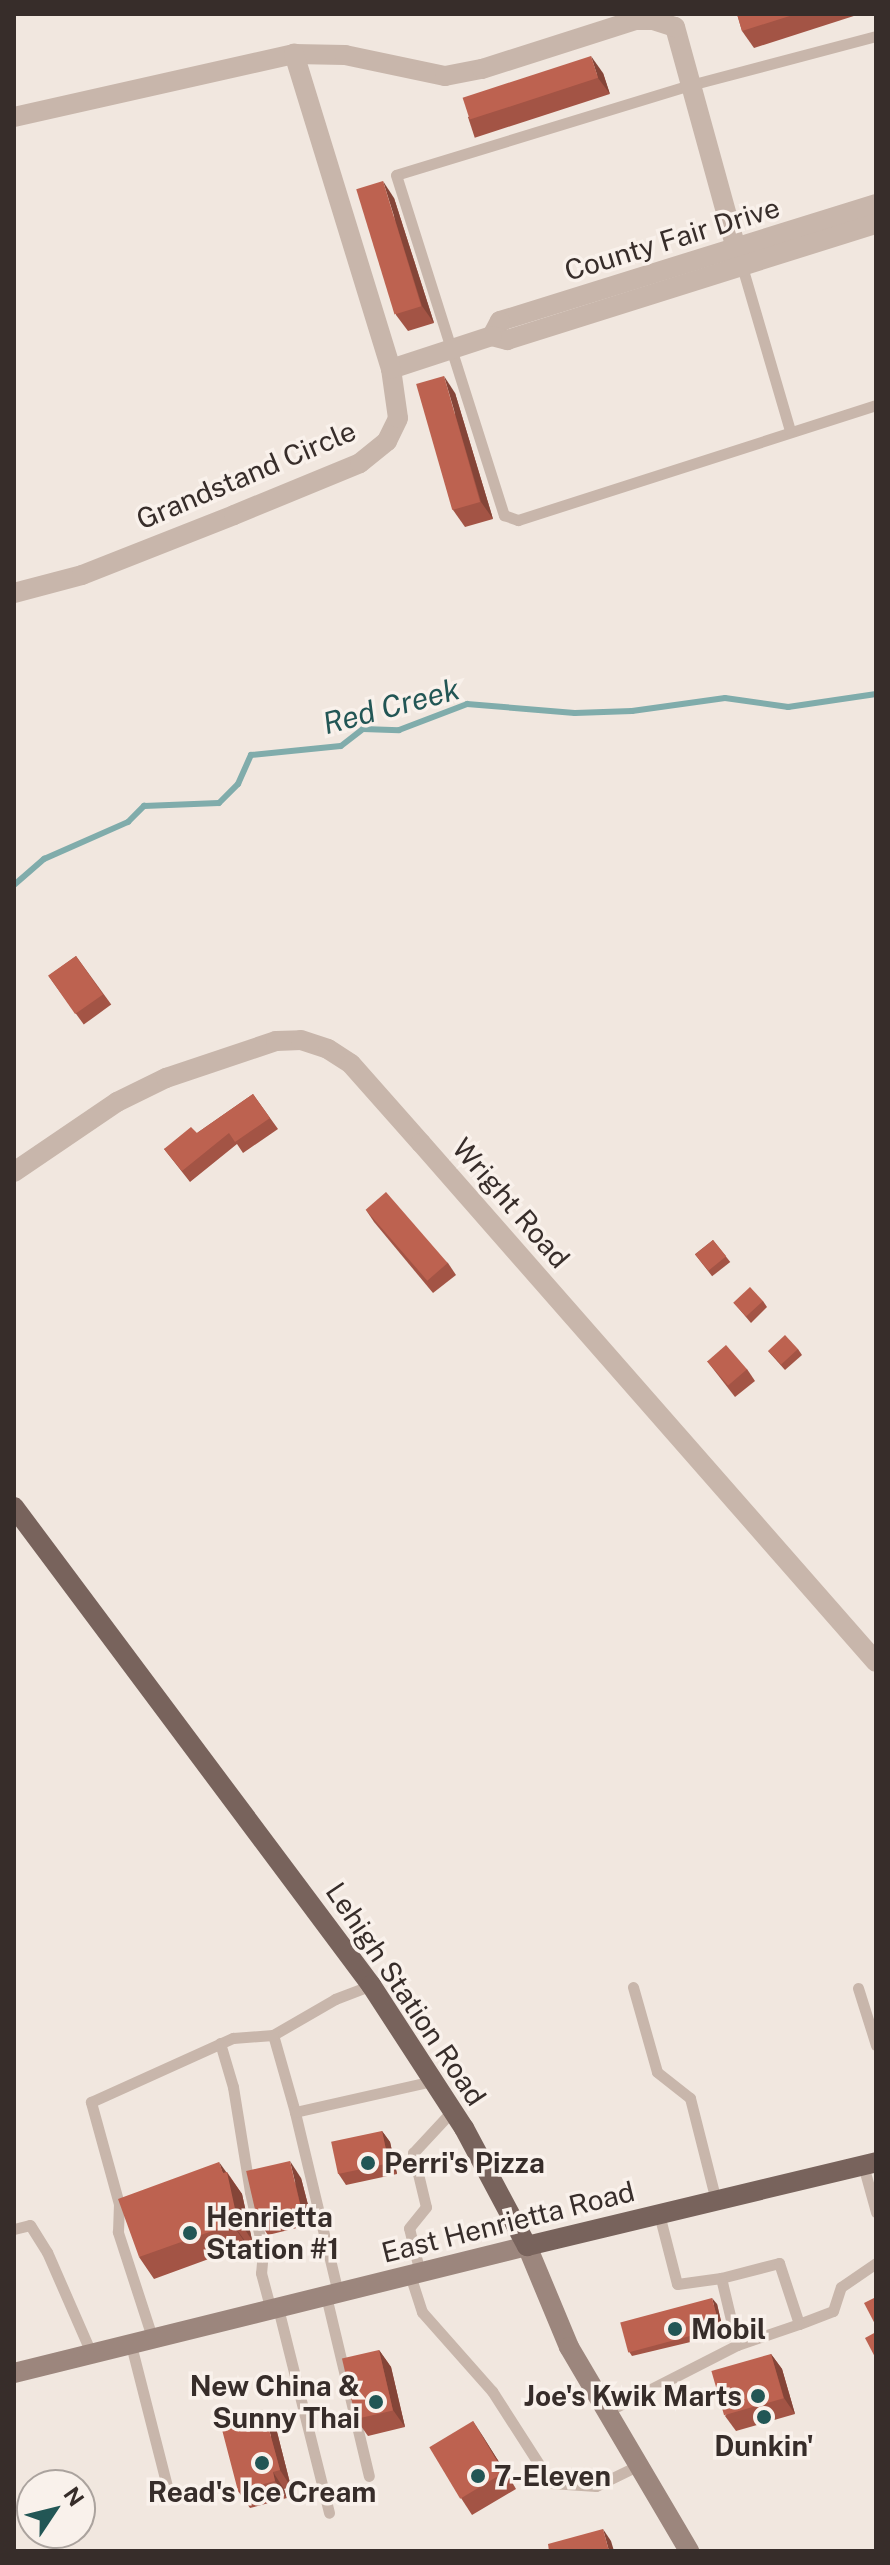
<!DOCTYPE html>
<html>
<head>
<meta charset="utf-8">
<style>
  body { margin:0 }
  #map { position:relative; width:890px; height:2565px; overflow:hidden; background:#f1e7df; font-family:"Public Sans",sans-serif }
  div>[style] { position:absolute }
  .stream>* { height:6px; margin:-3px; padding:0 3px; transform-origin:3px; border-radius:3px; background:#80acab }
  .lane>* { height:11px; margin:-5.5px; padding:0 5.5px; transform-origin:5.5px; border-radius:5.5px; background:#c8b6ab }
  .street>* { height:20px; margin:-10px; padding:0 10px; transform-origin:10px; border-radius:10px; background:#c8b6ab }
  .secondary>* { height:20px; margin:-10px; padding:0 10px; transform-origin:10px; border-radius:10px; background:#9c867d }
  .primary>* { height:20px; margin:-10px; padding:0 10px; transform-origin:10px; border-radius:10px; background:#78635c }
  .wall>* { inset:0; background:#a35445; transform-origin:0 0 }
  .shaded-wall>* { inset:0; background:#844538 }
  .building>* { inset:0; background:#bd6250; transform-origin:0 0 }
  .dots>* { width:22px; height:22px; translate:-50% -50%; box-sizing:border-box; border:4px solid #f9f1eb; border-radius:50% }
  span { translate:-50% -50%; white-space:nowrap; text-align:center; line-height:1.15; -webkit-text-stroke:7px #f9f1eb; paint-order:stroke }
  .street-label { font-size:28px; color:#372d2a }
  .poi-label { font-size:28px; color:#372d2a; font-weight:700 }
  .left { translate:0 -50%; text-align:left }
  .right { translate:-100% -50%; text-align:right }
  .water-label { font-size:30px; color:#225655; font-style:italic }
  .frame { position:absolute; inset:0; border:16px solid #372d2a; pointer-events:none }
  .north { position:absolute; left:16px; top:2469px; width:80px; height:80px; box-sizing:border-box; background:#f9f1eb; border:2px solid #aba39e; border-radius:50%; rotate:55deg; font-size:22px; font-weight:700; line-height:32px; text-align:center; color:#372d2a }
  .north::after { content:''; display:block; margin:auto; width:28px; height:36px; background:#225655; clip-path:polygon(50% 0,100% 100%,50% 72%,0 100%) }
</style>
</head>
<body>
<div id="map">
  <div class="stream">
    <div style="left:14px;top:885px;width:40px;rotate:-41deg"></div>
    <div style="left:44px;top:859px;width:92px;rotate:-23.8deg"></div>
    <div style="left:128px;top:822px;width:23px;rotate:-45deg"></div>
    <div style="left:144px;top:806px;width:75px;rotate:-2.3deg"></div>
    <div style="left:219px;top:803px;width:27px;rotate:-45deg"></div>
    <div style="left:238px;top:784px;width:32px;rotate:-66deg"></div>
    <div style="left:251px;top:755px;width:90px;rotate:-5.7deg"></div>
    <div style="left:341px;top:746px;width:28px;rotate:-38deg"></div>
    <div style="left:363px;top:729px;width:36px;rotate:2deg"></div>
    <div style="left:399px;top:730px;width:73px;rotate:-20.9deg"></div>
    <div style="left:467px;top:704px;width:108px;rotate:4.8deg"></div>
    <div style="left:575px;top:713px;width:57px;rotate:-2deg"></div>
    <div style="left:632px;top:711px;width:94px;rotate:-8deg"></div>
    <div style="left:725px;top:698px;width:64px;rotate:8.1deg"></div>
    <div style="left:788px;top:707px;width:89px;rotate:-8.4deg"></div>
  </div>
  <div class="lane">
    <div style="left:876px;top:36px;width:192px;rotate:165.2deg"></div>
    <div style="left:690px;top:85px;width:307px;rotate:163deg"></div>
    <div style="left:396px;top:175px;width:357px;rotate:72.4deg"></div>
    <div style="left:504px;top:515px;width:15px;rotate:20deg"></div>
    <div style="left:518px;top:520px;width:376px;rotate:-17.8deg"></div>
    <div style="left:741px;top:263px;width:175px;rotate:73.7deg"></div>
    <div style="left:633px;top:1987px;width:88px;rotate:74.2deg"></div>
    <div style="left:657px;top:2072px;width:42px;rotate:38.2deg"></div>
    <div style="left:690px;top:2098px;width:106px;rotate:75.8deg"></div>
    <div style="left:858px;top:1988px;width:60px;rotate:72.5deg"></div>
    <div style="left:220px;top:2043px;width:46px;rotate:73.5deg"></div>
    <div style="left:233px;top:2087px;width:106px;rotate:80.8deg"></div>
    <div style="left:250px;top:2192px;width:60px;rotate:77.6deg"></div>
    <div style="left:263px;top:2251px;width:22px;rotate:95deg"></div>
    <div style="left:261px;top:2273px;width:38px;rotate:75deg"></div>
    <div style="left:295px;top:2112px;width:80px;rotate:-105.9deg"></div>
    <div style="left:273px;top:2035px;width:72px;rotate:-30.1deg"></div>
    <div style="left:335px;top:1999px;width:39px;rotate:-21deg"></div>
    <div style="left:863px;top:2165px;width:49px;rotate:74.5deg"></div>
    <div style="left:14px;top:2229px;width:16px;rotate:-14deg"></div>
    <div style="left:30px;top:2225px;width:32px;rotate:58deg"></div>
    <div style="left:47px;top:2252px;width:112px;rotate:66.4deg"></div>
    <div style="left:420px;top:2273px;width:46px;rotate:-103.7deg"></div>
    <div style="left:409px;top:2228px;width:27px;rotate:-51deg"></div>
    <div style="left:426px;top:2207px;width:56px;rotate:-103.5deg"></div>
    <div style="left:413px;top:2153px;width:59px;rotate:-47.1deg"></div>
    <div style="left:410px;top:2275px;width:39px;rotate:72deg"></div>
    <div style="left:422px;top:2312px;width:106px;rotate:48.5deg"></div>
    <div style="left:492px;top:2391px;width:109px;rotate:57.3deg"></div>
    <div style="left:551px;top:2483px;width:45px;rotate:3.8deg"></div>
    <div style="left:596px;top:2486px;width:46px;rotate:-26deg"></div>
    <div style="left:721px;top:2278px;width:60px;rotate:-14.5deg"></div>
    <div style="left:779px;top:2263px;width:64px;rotate:71.8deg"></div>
    <div style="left:799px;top:2324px;width:36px;rotate:-21deg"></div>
    <div style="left:833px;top:2311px;width:25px;rotate:-72deg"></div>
    <div style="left:841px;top:2287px;width:42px;rotate:-34.4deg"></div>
    <div style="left:338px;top:2293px;width:186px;rotate:-103.4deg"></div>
    <div style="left:295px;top:2112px;width:141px;rotate:-12.7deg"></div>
    <div style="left:326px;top:2296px;width:185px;rotate:76.6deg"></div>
    <div style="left:278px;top:2308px;width:211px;rotate:76deg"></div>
    <div style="left:153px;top:2340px;width:114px;rotate:-108deg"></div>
    <div style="left:118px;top:2232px;width:28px;rotate:-88deg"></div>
    <div style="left:119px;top:2204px;width:106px;rotate:-105.4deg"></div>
    <div style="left:91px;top:2102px;width:156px;rotate:-24.3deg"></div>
    <div style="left:233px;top:2038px;width:40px;rotate:-4.3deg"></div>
    <div style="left:131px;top:2345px;width:154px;rotate:75.7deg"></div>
    <div style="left:737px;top:2345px;width:65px;rotate:-18.7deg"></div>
    <div style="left:606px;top:2412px;width:147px;rotate:-27.1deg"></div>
    <div style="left:737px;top:2345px;width:69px;rotate:-103.4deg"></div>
    <div style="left:721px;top:2278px;width:44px;rotate:172.2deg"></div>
    <div style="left:677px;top:2284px;width:72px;rotate:-104.4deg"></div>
  </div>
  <div class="street">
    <div style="left:675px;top:27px;width:229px;rotate:74.6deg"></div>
    <div style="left:14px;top:117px;width:287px;rotate:-12.7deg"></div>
    <div style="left:294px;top:54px;width:51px;rotate:1.1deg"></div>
    <div style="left:345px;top:55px;width:102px;rotate:11.9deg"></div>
    <div style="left:445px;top:76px;width:38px;rotate:-11deg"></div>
    <div style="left:482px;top:69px;width:162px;rotate:-17.7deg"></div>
    <div style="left:636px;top:20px;width:17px"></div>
    <div style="left:653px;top:20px;width:23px;rotate:18deg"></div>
    <div style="left:876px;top:204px;width:394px;rotate:162.7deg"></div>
    <div style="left:500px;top:321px;width:17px;rotate:118deg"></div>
    <div style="left:492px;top:336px;width:16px;rotate:15deg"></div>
    <div style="left:507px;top:340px;width:387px;rotate:-17.5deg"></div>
    <div style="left:391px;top:369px;width:106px;rotate:-18.1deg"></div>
    <div style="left:14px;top:593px;width:70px;rotate:-14.8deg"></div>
    <div style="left:82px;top:575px;width:163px;rotate:-21.5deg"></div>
    <div style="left:234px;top:515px;width:136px;rotate:-22.4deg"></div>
    <div style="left:360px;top:463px;width:35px;rotate:-39deg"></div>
    <div style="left:387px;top:441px;width:25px;rotate:-64deg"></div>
    <div style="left:398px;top:418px;width:49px;rotate:-98.1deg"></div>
    <div style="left:391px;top:369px;width:330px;rotate:-107.1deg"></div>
    <div style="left:14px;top:1172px;width:125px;rotate:-34.2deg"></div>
    <div style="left:117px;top:1102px;width:55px;rotate:-26.1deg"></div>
    <div style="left:166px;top:1078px;width:116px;rotate:-18.6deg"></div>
    <div style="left:276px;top:1041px;width:25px;rotate:-2deg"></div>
    <div style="left:301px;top:1040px;width:28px;rotate:18deg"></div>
    <div style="left:328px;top:1049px;width:27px;rotate:33deg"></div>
    <div style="left:351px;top:1064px;width:106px;rotate:48.5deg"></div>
    <div style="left:421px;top:1143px;width:690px;rotate:48.76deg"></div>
  </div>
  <div class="secondary">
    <div style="left:14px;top:2373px;width:528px;rotate:-13.9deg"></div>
    <div style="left:527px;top:2246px;width:109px;rotate:67.4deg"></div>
    <div style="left:569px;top:2347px;width:237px;rotate:59.5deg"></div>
  </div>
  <div class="primary">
    <div style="left:14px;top:1507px;width:597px;rotate:53.25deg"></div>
    <div style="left:371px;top:1985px;width:171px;rotate:57deg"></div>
    <div style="left:464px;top:2128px;width:134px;rotate:61.9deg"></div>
    <div style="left:527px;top:2246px;width:359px;rotate:-13.5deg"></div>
  </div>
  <div class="wall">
    <div style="clip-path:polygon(737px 14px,860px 14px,754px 48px,742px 31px)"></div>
    <div style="left:603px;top:73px;width:22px;height:142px;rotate:72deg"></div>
    <div style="clip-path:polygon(394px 198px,434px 323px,408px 331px,396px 315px)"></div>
    <div style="clip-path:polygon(455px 393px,493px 519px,465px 527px,453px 510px)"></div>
    <div style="left:76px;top:956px;width:60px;height:34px;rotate:54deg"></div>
    <div style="clip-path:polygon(253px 1094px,278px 1129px,243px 1153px,237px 1144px,190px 1182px,164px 1149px,197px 1133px)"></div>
    <div style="clip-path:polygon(366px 1210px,448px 1263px,456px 1275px,433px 1293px,374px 1222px)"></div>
    <div style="left:713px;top:1240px;width:28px;height:23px;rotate:52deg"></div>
    <div style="clip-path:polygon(763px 1301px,767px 1307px,751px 1323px,734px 1303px)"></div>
    <div style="clip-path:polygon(798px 1349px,802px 1355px,785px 1370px,768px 1351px)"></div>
    <div style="clip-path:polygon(707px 1361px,747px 1369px,755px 1381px,735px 1397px)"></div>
    <div style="clip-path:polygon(382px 2131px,390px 2142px,397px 2174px,346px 2185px,338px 2173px)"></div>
    <div style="clip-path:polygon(227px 2172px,242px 2194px,252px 2240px,245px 2241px,247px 2245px,154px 2279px,139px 2257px)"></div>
    <div style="clip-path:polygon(301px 2178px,313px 2224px,268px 2235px,257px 2219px)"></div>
    <div style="clip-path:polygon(717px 2304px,724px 2334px,632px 2356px,628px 2350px)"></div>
    <div style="clip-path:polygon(379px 2350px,391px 2367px,405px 2427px,368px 2436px,356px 2419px)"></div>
    <div style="clip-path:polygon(771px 2354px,782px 2369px,795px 2414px,736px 2431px,725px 2416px)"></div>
    <div style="clip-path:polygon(473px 2421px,516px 2489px,472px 2515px,461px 2498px)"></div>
    <div style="clip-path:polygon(276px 2428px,291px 2487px,284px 2489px,287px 2498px,250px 2508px,238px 2491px)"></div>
  </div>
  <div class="shaded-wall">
    <div style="clip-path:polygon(591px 56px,603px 73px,610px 94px,598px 78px)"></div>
    <div style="clip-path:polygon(383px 181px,394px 198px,434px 323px,422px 306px)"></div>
    <div style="clip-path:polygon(444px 376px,455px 393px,493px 519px,481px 502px)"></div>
    <div style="clip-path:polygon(382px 2131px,390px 2142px,397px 2174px,389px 2163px)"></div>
    <div style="clip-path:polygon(290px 2161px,301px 2178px,313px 2224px,301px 2207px)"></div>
    <div style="clip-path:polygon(219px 2162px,242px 2194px,252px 2240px,237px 2218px)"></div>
    <div style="clip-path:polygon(230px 2220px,245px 2241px,247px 2245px,232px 2224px)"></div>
    <div style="clip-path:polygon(712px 2298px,717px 2304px,724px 2334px,720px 2328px)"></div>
    <div style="clip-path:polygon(379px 2350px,391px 2367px,405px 2427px,393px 2410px)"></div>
    <div style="clip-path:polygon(771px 2354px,782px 2369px,795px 2414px,784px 2398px)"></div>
    <div style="clip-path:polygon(264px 2411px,276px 2428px,291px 2487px,280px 2470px)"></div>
    <div style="clip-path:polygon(473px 2421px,484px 2438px,516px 2489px,504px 2472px)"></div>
    <div style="clip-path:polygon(273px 2472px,284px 2489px,287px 2498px,275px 2481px)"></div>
    <div style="clip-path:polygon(603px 2529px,611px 2541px,614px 2551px,609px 2551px)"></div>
  </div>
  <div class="building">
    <div style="clip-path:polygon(737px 14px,796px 14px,742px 31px)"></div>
    <div style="left:591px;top:56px;width:23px;height:135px;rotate:72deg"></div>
    <div style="left:383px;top:181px;width:131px;height:28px;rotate:73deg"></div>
    <div style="left:444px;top:376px;width:131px;height:29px;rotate:74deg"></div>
    <div style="left:76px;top:956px;width:47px;height:34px;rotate:55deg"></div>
    <div style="clip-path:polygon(253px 1094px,270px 1118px,235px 1142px,229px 1133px,182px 1171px,164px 1149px,191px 1127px,197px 1133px)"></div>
    <div style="left:386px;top:1192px;width:94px;height:27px;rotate:49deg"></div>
    <div style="left:713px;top:1240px;width:21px;height:23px;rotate:51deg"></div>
    <div style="left:750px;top:1287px;width:19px;height:23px;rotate:47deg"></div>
    <div style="left:785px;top:1335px;width:19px;height:23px;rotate:47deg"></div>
    <div style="left:726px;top:1345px;width:32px;height:25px;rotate:49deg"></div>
    <div style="left:382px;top:2131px;width:33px;height:52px;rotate:78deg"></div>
    <div style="left:290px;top:2161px;width:47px;height:45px;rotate:77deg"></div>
    <div style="clip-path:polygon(219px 2162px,223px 2173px,227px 2172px,237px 2218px,230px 2220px,232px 2224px,139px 2257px,118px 2199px)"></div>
    <div style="clip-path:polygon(876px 2297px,876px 2326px,864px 2303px)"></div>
    <div style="left:712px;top:2298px;width:31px;height:95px;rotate:75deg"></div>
    <div style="clip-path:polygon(876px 2332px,876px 2359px,865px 2338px)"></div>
    <div style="left:379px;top:2350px;width:62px;height:38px;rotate:77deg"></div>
    <div style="left:771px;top:2354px;width:46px;height:62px;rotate:74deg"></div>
    <div style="clip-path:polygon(264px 2411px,280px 2470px,273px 2472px,275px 2481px,238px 2491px,220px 2422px)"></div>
    <div style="left:473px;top:2421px;width:60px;height:51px;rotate:59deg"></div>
    <div style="clip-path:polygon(603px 2529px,609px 2551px,549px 2551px,548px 2544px)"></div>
  </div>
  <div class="dots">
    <div style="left:368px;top:2163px;background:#225655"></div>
    <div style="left:190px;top:2233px;background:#225655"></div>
    <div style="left:675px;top:2329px;background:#225655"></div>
    <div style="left:758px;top:2396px;background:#225655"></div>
    <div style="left:376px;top:2402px;background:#225655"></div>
    <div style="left:764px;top:2417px;background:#225655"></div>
    <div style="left:262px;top:2463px;background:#225655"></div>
    <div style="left:478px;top:2476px;background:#225655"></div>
  </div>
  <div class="street-label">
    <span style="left:672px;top:239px;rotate:-17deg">County Fair Drive</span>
    <span style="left:246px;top:475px;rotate:-23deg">Grandstand Circle</span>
    <span style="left:511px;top:1203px;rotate:49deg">Wright Road</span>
    <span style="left:406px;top:1994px;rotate:56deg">Lehigh Station Road</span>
    <span style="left:508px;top:2222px;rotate:-14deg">East Henrietta Road</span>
  </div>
  <div class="poi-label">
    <span class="left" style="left:384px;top:2163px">Perri's Pizza</span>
    <span class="left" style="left:206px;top:2233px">Henrietta<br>Station #1</span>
    <span class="left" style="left:691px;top:2329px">Mobil</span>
    <span class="right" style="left:360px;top:2402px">New China &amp;<br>Sunny Thai</span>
    <span class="right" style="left:742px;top:2396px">Joe's Kwik Marts</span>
    <span style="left:764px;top:2446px">Dunkin'</span>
    <span class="left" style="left:494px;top:2476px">7-Eleven</span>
    <span style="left:262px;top:2492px">Read's Ice Cream</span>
  </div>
  <div class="water-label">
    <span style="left:391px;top:706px;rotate:-15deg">Red Creek</span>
  </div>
  <div class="frame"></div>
  <div class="north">N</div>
</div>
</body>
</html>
